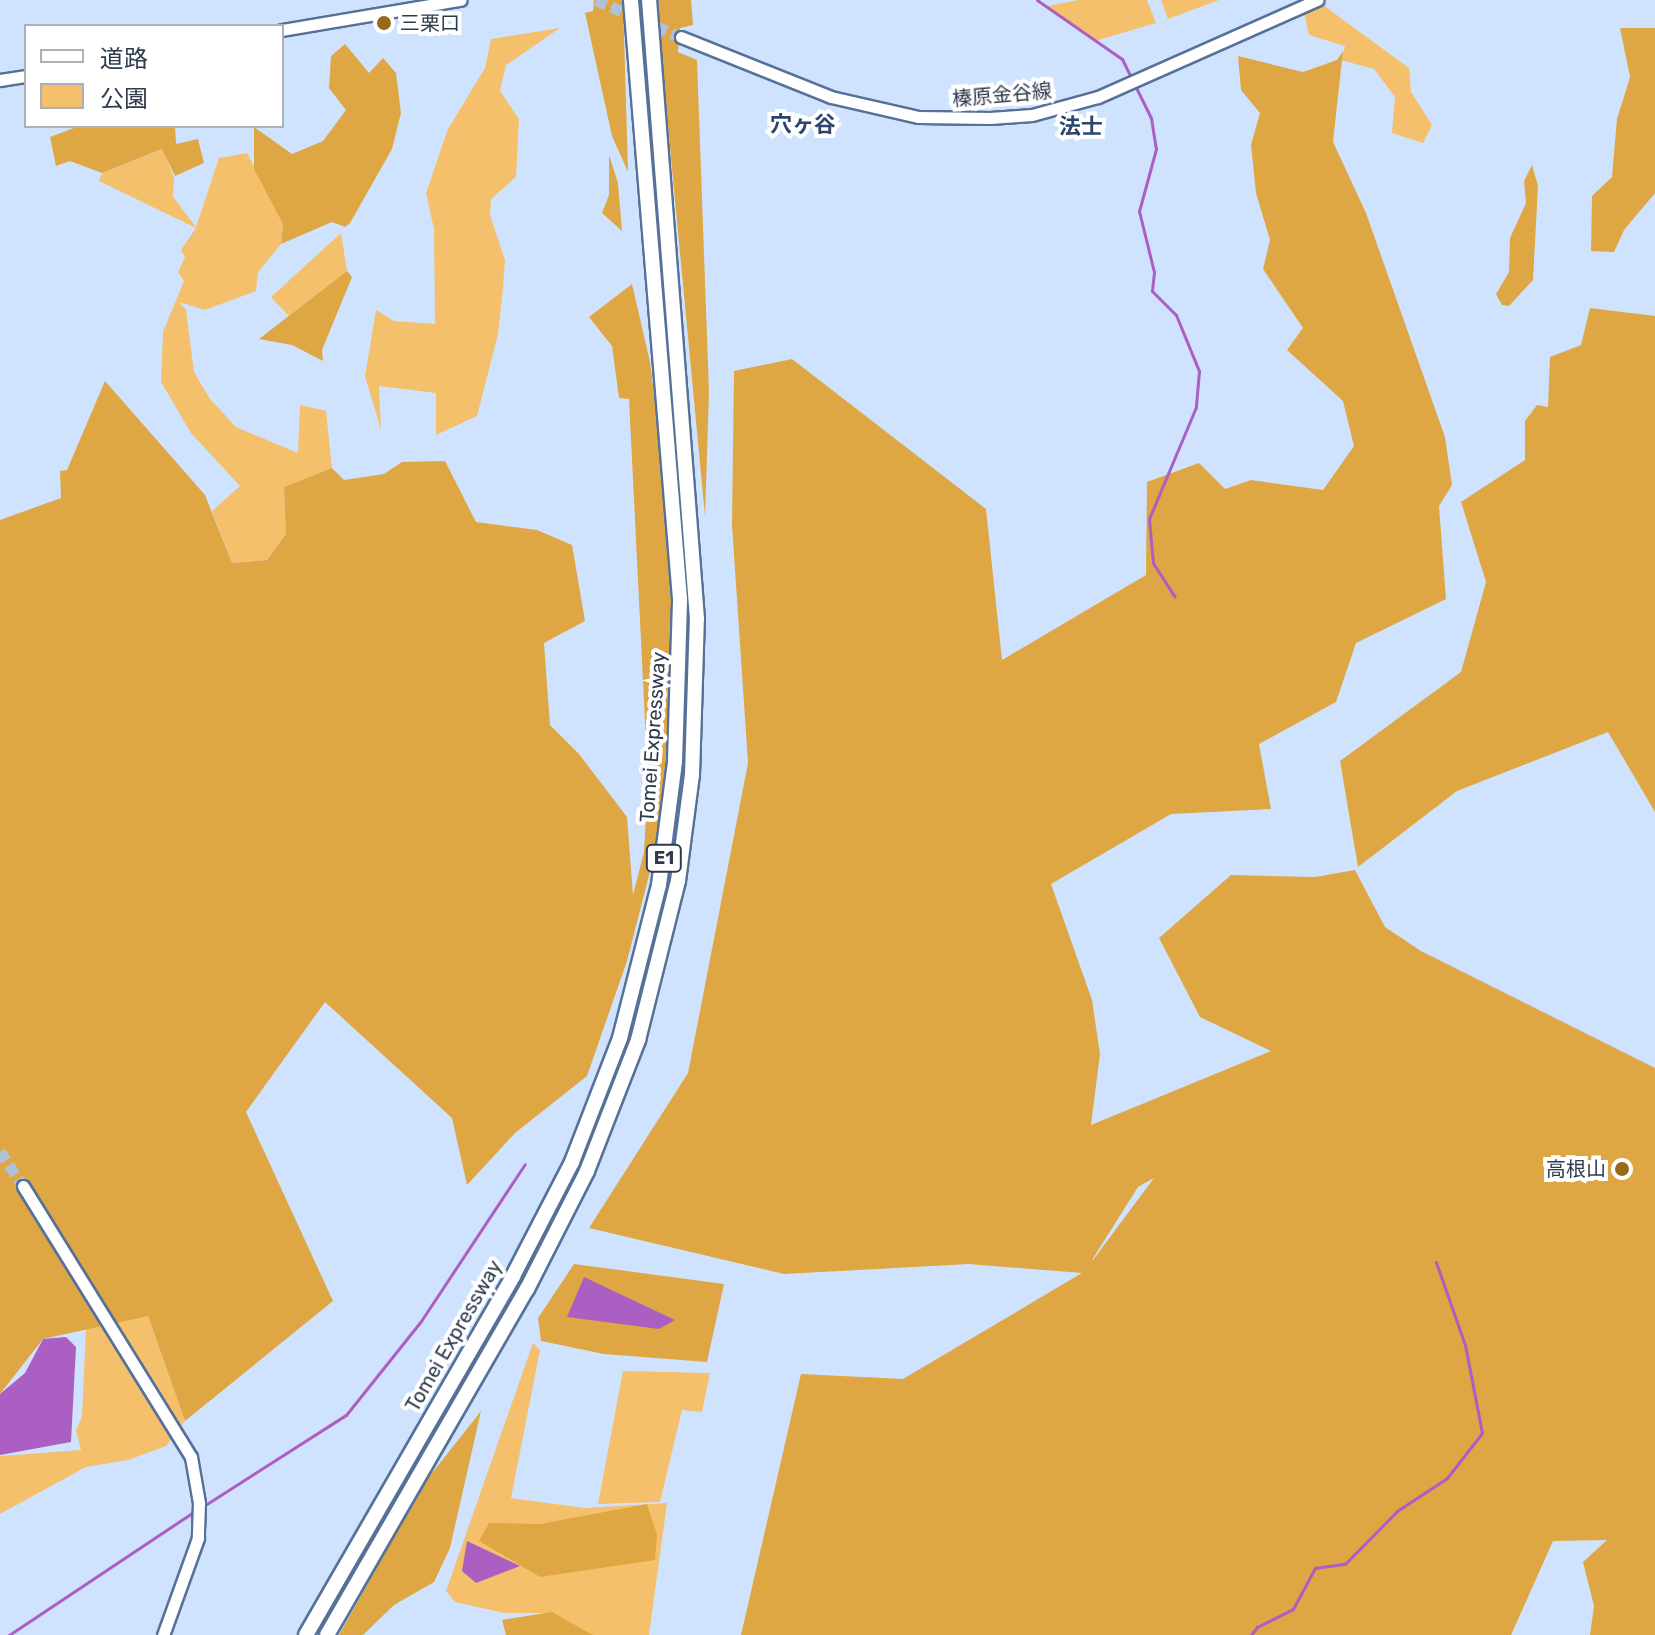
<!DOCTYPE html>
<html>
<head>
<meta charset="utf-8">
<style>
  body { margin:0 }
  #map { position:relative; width:1655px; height:1635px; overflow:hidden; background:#d0e3fe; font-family:Rubik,"Noto Sans JP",sans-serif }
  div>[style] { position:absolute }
  .green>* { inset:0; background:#f4c06c }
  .forest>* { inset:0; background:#dfa744 }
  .water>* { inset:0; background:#ac5fc3 }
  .stream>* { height:3px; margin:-1.5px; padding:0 1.5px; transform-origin:1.5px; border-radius:1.5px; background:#ac5fc3 }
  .secondary-tunnel>* { height:11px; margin-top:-5.5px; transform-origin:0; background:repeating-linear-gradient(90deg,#b0c1da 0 11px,transparent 0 16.5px) }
  .roads { filter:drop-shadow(2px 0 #567199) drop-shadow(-2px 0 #567199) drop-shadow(0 2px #567199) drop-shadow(0 -2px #567199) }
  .secondary>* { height:11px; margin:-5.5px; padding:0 5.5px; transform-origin:5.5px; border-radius:5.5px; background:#fff }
  .highway>* { height:14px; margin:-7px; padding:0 7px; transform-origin:7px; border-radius:7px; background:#fff }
  .dots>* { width:22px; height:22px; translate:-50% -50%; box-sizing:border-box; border:4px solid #fff; border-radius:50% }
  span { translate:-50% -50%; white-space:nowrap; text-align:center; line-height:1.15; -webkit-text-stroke:8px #fff; paint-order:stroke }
  .shield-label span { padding:2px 6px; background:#fff; border:2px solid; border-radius:6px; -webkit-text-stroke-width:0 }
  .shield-label { font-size:18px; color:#2e3b4c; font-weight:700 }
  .poi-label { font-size:20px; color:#2e3b4c }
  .left { translate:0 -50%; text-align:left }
  .right { translate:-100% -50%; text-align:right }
  .street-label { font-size:20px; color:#2e3b4c }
  .neighbourhood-label { font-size:22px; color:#2c456a; font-weight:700 }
  .legend { position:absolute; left:24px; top:24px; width:260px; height:104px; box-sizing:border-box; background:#fff; border:2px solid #abb1b7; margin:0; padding:10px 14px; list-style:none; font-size:24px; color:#2e3b4c }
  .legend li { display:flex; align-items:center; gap:16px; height:40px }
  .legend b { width:40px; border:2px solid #abb1b7 }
</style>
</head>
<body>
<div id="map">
  <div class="green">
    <div style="clip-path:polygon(1078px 0,1147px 0,1156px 23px,1095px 41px,1048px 6px)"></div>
    <div style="clip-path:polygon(1161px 0,1219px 0,1168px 19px)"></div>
    <div style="clip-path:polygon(1323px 5px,1409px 68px,1411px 92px,1432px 125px,1423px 143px,1392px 133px,1395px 97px,1374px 69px,1341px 60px,1345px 46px,1309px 35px,1304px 12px)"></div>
    <div style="clip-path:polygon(560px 28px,506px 65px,500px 91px,519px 119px,516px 177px,491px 199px,490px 215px,505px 260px,503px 287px,498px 334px,477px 416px,436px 435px,436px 393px,379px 386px,381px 430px,365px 376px,376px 310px,394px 321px,435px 324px,434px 229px,426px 193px,448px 129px,485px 68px,491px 39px)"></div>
    <div style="clip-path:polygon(163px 149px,174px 178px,173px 197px,196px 227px,219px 158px,247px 153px,283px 224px,281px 244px,258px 272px,256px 291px,205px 310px,179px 302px,186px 310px,194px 372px,210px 399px,236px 427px,298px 453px,300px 405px,326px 411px,332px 468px,284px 487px,286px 534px,267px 560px,232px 563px,212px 511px,240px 486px,191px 433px,161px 382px,163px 332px,184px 281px,178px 272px,185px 257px,181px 250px,196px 228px,99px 181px,102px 173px)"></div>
    <div style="clip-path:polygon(341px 233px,347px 271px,289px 316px,271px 297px)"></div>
    <div style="clip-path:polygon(87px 1306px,148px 1316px,185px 1421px,166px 1446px,128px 1460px,86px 1467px,0 1514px,0 1456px,81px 1450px,76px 1430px,82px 1417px)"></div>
    <div style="clip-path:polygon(533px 1343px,540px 1350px,511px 1498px,584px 1508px,667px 1503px,649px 1635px,591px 1635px,547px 1613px,504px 1613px,455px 1602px,446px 1591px)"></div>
    <div style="clip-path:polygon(623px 1371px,710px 1373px,702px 1412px,682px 1410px,660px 1502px,598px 1504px)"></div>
  </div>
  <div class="forest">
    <div style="clip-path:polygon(594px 0,623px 0,628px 172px,612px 136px,585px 13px,593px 11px)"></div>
    <div style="clip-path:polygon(656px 0,691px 0,693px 25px,680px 28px,678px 52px,697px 60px,709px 392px,705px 516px)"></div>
    <div style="clip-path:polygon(1620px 28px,1655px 28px,1655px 193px,1624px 230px,1614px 252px,1591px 251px,1592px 196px,1612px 177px,1617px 119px,1630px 77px)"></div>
    <div style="clip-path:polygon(345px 44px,369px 73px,383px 58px,396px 73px,401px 113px,392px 149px,350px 223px,345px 227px,332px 222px,281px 244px,283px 224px,254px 169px,254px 127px,292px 154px,323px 141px,346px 110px,329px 88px,331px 56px)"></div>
    <div style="clip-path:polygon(evenodd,1343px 51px,1333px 142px,1366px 213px,1445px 437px,1452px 485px,1439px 506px,1446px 599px,1356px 643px,1336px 702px,1259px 744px,1271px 809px,1171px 814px,1051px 884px,1092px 1000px,1100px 1054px,1091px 1125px,1271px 1051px,1200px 1017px,1159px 938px,1231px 875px,1315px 877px,1355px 870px,1385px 927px,1421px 951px,1655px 1068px,1655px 1635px,1590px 1635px,1594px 1606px,1583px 1562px,1607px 1540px,1553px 1541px,1511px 1635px,741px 1635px,801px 1374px,903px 1379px,1082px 1273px,969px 1264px,784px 1274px,589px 1228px,688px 1073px,748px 763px,732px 525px,734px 371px,792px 359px,986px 509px,1002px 660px,1146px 575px,1147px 482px,1199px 463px,1225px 489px,1251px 480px,1323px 490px,1354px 446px,1343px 401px,1287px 350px,1303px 328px,1263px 269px,1270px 240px,1256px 193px,1251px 145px,1260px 113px,1241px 90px,1238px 56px,1303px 72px,1337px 60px,1343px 51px,1154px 1178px,1093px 1260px,1092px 1260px,1138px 1187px,1154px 1178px)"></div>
    <div style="clip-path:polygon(79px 126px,175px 126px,176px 144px,198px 139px,204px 163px,175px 176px,162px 149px,102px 173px,70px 161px,56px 166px,50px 137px)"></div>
    <div style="clip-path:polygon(609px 155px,618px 183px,622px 231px,602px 213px,609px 195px)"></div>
    <div style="clip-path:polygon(1532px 165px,1538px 186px,1533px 280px,1509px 306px,1502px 305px,1496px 294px,1509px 272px,1510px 238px,1526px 203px,1524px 181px)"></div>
    <div style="clip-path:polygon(347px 271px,352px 277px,322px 350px,323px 361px,292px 345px,259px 339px)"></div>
    <div style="clip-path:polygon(632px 284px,650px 362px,665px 482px,675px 662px,663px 821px,627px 961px,587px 1076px,515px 1133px,467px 1185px,452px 1118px,325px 1002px,246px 1112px,333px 1301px,185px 1421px,148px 1316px,43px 1339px,0 1394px,0 520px,61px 498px,60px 471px,67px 470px,105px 381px,205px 495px,232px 563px,267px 560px,286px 534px,284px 487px,332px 468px,344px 480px,384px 474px,402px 462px,445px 461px,476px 522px,537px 530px,572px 545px,585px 621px,544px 643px,550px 725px,579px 754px,627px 817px,633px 895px,644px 852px,648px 782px,629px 399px,619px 398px,612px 346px,589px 317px)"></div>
    <div style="clip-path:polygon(1590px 308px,1655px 316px,1655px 812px,1608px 732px,1457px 791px,1358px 867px,1340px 761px,1461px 672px,1486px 582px,1461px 502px,1525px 460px,1525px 421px,1537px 405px,1548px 407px,1550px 357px,1581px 345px)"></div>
    <div style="clip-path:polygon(574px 1264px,724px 1284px,707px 1362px,604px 1354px,541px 1341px,538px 1318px)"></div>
    <div style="clip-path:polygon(481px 1411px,450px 1548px,434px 1582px,394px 1605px,363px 1635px,339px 1635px,425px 1482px)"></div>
    <div style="clip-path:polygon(647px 1504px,657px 1535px,655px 1560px,540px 1577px,479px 1541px,489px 1523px,540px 1524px)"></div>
    <div style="clip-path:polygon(552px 1612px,593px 1635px,506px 1635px,502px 1620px)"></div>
  </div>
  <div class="water">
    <div style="clip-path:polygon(584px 1277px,675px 1320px,659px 1329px,567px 1317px)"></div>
    <div style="clip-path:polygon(66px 1337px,76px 1347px,71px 1442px,0 1455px,0 1394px,25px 1373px,43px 1339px)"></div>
    <div style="clip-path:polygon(467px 1541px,520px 1566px,476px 1583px,462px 1571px)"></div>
  </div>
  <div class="stream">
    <div style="left:1037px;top:0;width:103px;rotate:34.8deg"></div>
    <div style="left:1122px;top:59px;width:66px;rotate:63.8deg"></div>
    <div style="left:1151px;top:118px;width:31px;rotate:81deg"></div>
    <div style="left:1156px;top:149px;width:64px;rotate:105.3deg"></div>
    <div style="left:1139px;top:211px;width:63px;rotate:76.2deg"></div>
    <div style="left:1154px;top:272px;width:19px;rotate:96deg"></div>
    <div style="left:1152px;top:291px;width:34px;rotate:45deg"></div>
    <div style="left:1176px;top:315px;width:61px;rotate:67.7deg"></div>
    <div style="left:1199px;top:371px;width:36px;rotate:95deg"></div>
    <div style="left:1196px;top:407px;width:121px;rotate:112.8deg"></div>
    <div style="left:1149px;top:519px;width:44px;rotate:84.8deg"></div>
    <div style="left:1153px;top:563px;width:40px;rotate:57.1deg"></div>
    <div style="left:202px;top:1507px;width:171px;rotate:-32.6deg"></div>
    <div style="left:346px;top:1415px;width:120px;rotate:-51.4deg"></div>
    <div style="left:421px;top:1321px;width:188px;rotate:-56.5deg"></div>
    <div style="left:9px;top:1635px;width:224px;rotate:-33.7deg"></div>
    <div style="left:1251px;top:1635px;width:10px;rotate:-53deg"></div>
    <div style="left:1257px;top:1627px;width:40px;rotate:-26.6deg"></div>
    <div style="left:1293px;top:1609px;width:47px;rotate:-61.8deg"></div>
    <div style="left:1315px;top:1568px;width:30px;rotate:-8deg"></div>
    <div style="left:1345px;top:1564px;width:74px;rotate:-45.5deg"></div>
    <div style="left:1397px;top:1511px;width:60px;rotate:-33.4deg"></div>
    <div style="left:1447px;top:1478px;width:57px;rotate:-52.1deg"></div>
    <div style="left:1482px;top:1433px;width:90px;rotate:-100.9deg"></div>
    <div style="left:1465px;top:1345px;width:88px;rotate:-109.3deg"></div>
  </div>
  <div class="secondary-tunnel">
    <div style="left:596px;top:0;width:93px;rotate:23.5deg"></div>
    <div style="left:0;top:1151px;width:42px;rotate:56.7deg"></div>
  </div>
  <div class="roads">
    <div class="secondary">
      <div style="left:282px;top:30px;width:181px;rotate:-9.6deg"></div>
      <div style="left:681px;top:37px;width:162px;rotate:21.8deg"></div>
      <div style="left:831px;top:97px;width:89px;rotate:12.9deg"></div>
      <div style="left:918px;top:117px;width:72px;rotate:0.8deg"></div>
      <div style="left:990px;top:118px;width:42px;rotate:-4.1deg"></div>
      <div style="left:1032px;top:115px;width:68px;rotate:-15.3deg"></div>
      <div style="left:1098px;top:97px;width:240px;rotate:-23.9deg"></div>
      <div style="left:0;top:80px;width:26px;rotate:-9deg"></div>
      <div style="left:23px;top:1186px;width:319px;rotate:58.2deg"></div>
      <div style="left:191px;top:1457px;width:47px;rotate:80.1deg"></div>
      <div style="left:199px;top:1503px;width:35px;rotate:92deg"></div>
      <div style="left:198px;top:1538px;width:103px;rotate:109.8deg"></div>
    </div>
    <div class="highway">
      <div style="left:306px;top:1635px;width:414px;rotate:-60deg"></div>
      <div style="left:513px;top:1276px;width:128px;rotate:-62.6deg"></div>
      <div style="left:572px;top:1162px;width:133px;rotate:-68.8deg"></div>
      <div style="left:620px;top:1038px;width:158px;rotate:-75.7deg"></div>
      <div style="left:659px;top:885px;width:125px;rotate:-82.6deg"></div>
      <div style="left:675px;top:761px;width:162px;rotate:-88.2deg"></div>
      <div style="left:680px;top:599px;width:601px;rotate:-94.68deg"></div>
      <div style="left:327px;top:1635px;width:400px;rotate:-60deg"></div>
      <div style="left:527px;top:1289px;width:132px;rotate:-63deg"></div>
      <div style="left:587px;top:1171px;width:141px;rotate:-68.7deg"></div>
      <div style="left:638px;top:1040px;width:164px;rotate:-75.9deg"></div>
      <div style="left:678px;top:881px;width:107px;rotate:-82.5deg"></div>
      <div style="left:692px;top:775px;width:156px;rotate:-88.2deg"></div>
      <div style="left:697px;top:619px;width:621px;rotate:-94.43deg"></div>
    </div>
  </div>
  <div class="dots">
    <div style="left:384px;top:23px;background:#966b18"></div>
    <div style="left:1622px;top:1169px;background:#966b18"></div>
  </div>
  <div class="shield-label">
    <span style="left:664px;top:858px">E1</span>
  </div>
  <div class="poi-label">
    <span class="left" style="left:400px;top:23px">三栗口</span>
    <span class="right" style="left:1606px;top:1169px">高根山</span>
  </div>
  <div class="street-label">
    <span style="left:1002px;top:95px;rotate:-5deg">榛原金谷線</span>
    <span style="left:653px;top:737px;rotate:-86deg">Tomei Expressway</span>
    <span style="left:454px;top:1336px;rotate:-60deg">Tomei Expressway</span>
  </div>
  <div class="neighbourhood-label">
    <span style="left:803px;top:125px">穴ヶ谷</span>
    <span style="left:1081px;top:127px">法士</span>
  </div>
  <ul class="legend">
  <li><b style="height:10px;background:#fff"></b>道路</li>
  <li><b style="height:22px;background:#f4c06c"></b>公園</li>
  </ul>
</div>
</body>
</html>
